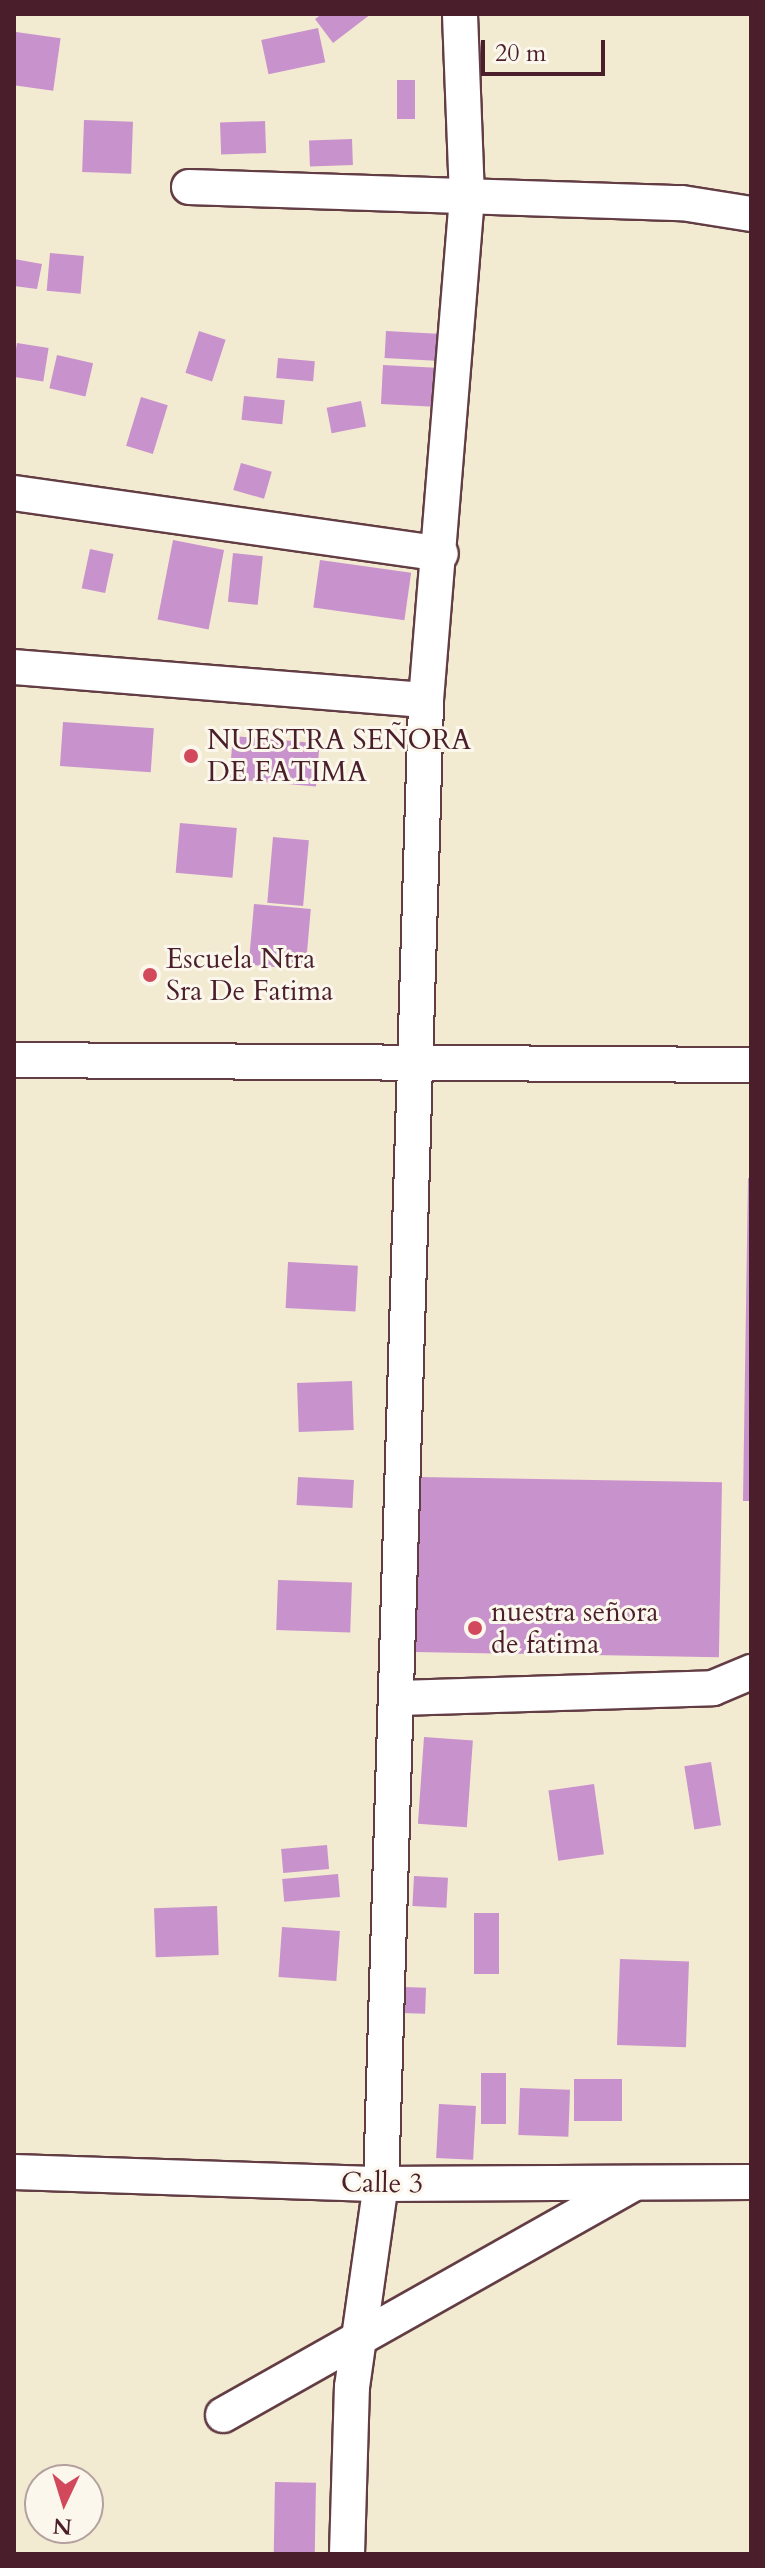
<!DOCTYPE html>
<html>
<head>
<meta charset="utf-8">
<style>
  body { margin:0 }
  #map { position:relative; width:765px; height:2568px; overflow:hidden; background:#f3ead2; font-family:Cardo,serif }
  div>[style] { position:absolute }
  .building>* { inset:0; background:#c892cc; transform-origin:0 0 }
  .roads { filter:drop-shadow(2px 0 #633d44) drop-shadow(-2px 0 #633d44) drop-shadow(0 2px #633d44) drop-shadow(0 -2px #633d44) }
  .minor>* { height:34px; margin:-17px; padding:0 17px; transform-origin:17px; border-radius:17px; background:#fff }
  .dots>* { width:22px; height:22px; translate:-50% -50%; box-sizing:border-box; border:4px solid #fbf7ec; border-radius:50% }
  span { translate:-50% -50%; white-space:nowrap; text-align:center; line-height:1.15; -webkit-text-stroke:6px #fbf7ec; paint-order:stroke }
  .poi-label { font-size:28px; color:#4a1f2b }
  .left { translate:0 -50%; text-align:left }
  .street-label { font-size:28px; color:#4a1f2b }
  .frame { position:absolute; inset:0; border:16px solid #4a1f2b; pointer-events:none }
  .north { position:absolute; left:24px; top:2464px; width:80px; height:80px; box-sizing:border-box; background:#fbf7ec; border:2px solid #b4a19f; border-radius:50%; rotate:184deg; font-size:22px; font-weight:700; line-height:32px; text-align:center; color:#4a1f2b }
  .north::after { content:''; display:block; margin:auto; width:28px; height:36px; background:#d1495b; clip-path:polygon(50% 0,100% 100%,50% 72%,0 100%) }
  .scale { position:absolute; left:481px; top:40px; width:124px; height:36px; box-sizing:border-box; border:4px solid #4a1f2b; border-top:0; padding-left:10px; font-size:24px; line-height:28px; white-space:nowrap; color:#4a1f2b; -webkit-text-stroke:6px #fbf7ec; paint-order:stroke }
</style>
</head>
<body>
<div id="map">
  <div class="building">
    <div style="clip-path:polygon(322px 14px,371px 14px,333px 43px,315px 19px)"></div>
    <div style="left:318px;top:28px;width:35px;height:58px;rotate:78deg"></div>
    <div style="left:16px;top:32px;width:45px;height:53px;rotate:8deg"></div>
    <div style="left:397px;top:80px;width:18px;height:39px"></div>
    <div style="left:84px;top:120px;width:49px;height:52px;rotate:2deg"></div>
    <div style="left:265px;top:121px;width:32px;height:45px;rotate:88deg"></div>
    <div style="left:352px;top:139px;width:26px;height:43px;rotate:88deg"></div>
    <div style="left:50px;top:253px;width:34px;height:38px;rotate:5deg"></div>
    <div style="clip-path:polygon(14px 259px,42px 264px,37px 289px,14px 286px)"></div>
    <div style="left:199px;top:331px;width:28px;height:44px;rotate:18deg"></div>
    <div style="left:386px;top:331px;width:51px;height:27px;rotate:3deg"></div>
    <div style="left:17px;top:343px;width:32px;height:34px;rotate:9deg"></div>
    <div style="left:57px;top:355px;width:37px;height:34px;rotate:13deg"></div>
    <div style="left:278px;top:358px;width:37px;height:20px;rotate:5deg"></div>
    <div style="left:383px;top:365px;width:53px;height:39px;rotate:3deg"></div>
    <div style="left:244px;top:396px;width:41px;height:24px;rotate:6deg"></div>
    <div style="left:141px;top:397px;width:28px;height:51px;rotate:17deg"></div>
    <div style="left:361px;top:401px;width:26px;height:35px;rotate:79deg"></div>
    <div style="left:241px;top:463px;width:32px;height:28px;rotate:16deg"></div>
    <div style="left:173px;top:540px;width:52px;height:81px;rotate:11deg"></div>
    <div style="left:90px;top:549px;width:24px;height:40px;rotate:12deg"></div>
    <div style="left:233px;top:553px;width:30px;height:49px;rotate:6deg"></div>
    <div style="left:320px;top:560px;width:92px;height:48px;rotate:8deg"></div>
    <div style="left:63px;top:722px;width:91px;height:44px;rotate:4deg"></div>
    <div style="left:233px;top:736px;width:87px;height:43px;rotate:5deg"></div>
    <div style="left:180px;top:823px;width:57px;height:50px;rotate:5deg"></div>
    <div style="left:273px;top:837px;width:36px;height:66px;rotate:5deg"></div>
    <div style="left:254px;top:904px;width:57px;height:61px;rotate:5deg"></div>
    <div style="clip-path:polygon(748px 1178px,751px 1178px,751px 1501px,743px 1501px)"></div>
    <div style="left:288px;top:1262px;width:70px;height:46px;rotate:3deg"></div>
    <div style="left:352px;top:1381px;width:49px;height:55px;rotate:88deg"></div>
    <div style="left:298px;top:1477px;width:56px;height:28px;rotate:3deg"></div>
    <div style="left:418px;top:1477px;width:304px;height:175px;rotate:1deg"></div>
    <div style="left:278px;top:1580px;width:74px;height:50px;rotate:2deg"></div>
    <div style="left:424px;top:1737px;width:49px;height:87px;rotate:4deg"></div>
    <div style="left:711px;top:1762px;width:64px;height:27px;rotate:81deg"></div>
    <div style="left:594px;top:1784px;width:71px;height:46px;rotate:82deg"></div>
    <div style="left:327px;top:1845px;width:24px;height:46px;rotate:85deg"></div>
    <div style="left:338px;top:1874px;width:23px;height:56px;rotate:85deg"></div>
    <div style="left:414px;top:1876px;width:34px;height:30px;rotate:3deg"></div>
    <div style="left:217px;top:1906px;width:49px;height:63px;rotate:88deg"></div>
    <div style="left:474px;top:1913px;width:25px;height:61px"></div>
    <div style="left:282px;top:1927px;width:58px;height:50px;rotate:4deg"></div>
    <div style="left:620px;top:1959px;width:69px;height:86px;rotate:2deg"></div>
    <div style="left:403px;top:1987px;width:23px;height:26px;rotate:2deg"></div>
    <div style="left:481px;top:2073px;width:25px;height:51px"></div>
    <div style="left:574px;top:2079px;width:48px;height:42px"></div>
    <div style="left:520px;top:2088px;width:50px;height:47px;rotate:2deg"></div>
    <div style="left:439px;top:2104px;width:37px;height:54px;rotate:3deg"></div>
    <div style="left:275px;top:2482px;width:41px;height:72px;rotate:1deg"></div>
  </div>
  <div class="roads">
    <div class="minor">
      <div style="left:189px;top:187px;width:493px;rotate:1.9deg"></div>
      <div style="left:682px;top:203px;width:70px;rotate:9.1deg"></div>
      <div style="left:14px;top:493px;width:431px;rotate:8.1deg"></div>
      <div style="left:14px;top:667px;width:413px;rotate:4.6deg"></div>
      <div style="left:14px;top:1060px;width:737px;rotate:0.39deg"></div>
      <div style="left:399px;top:1698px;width:314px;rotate:-1.8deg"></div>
      <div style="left:713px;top:1688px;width:41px;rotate:-22.8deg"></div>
      <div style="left:14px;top:2172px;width:367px;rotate:1.9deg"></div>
      <div style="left:381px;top:2184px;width:370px;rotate:-0.3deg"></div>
      <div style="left:223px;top:2415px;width:472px;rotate:-29.4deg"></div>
      <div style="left:347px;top:2554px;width:167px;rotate:-88.3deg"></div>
      <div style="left:352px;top:2387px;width:205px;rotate:-81.9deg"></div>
      <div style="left:381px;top:2184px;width:1485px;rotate:-88.26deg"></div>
      <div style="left:426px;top:700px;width:505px;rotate:-85.34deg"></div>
      <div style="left:467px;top:197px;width:183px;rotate:-92.2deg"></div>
    </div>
  </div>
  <div class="dots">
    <div style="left:191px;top:756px;background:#d1495b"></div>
    <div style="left:150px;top:975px;background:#d1495b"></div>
    <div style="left:475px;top:1628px;background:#d1495b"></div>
  </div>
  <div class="poi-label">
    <span class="left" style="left:207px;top:756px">NUESTRA SEÑORA<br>DE FATIMA</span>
    <span class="left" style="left:166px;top:975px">Escuela Ntra<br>Sra De Fatima</span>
    <span class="left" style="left:491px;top:1628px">nuestra señora<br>de fatima</span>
  </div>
  <div class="street-label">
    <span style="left:382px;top:2183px;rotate:1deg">Calle 3</span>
  </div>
  <div class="frame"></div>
  <div class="north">N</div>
  <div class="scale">20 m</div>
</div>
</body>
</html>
